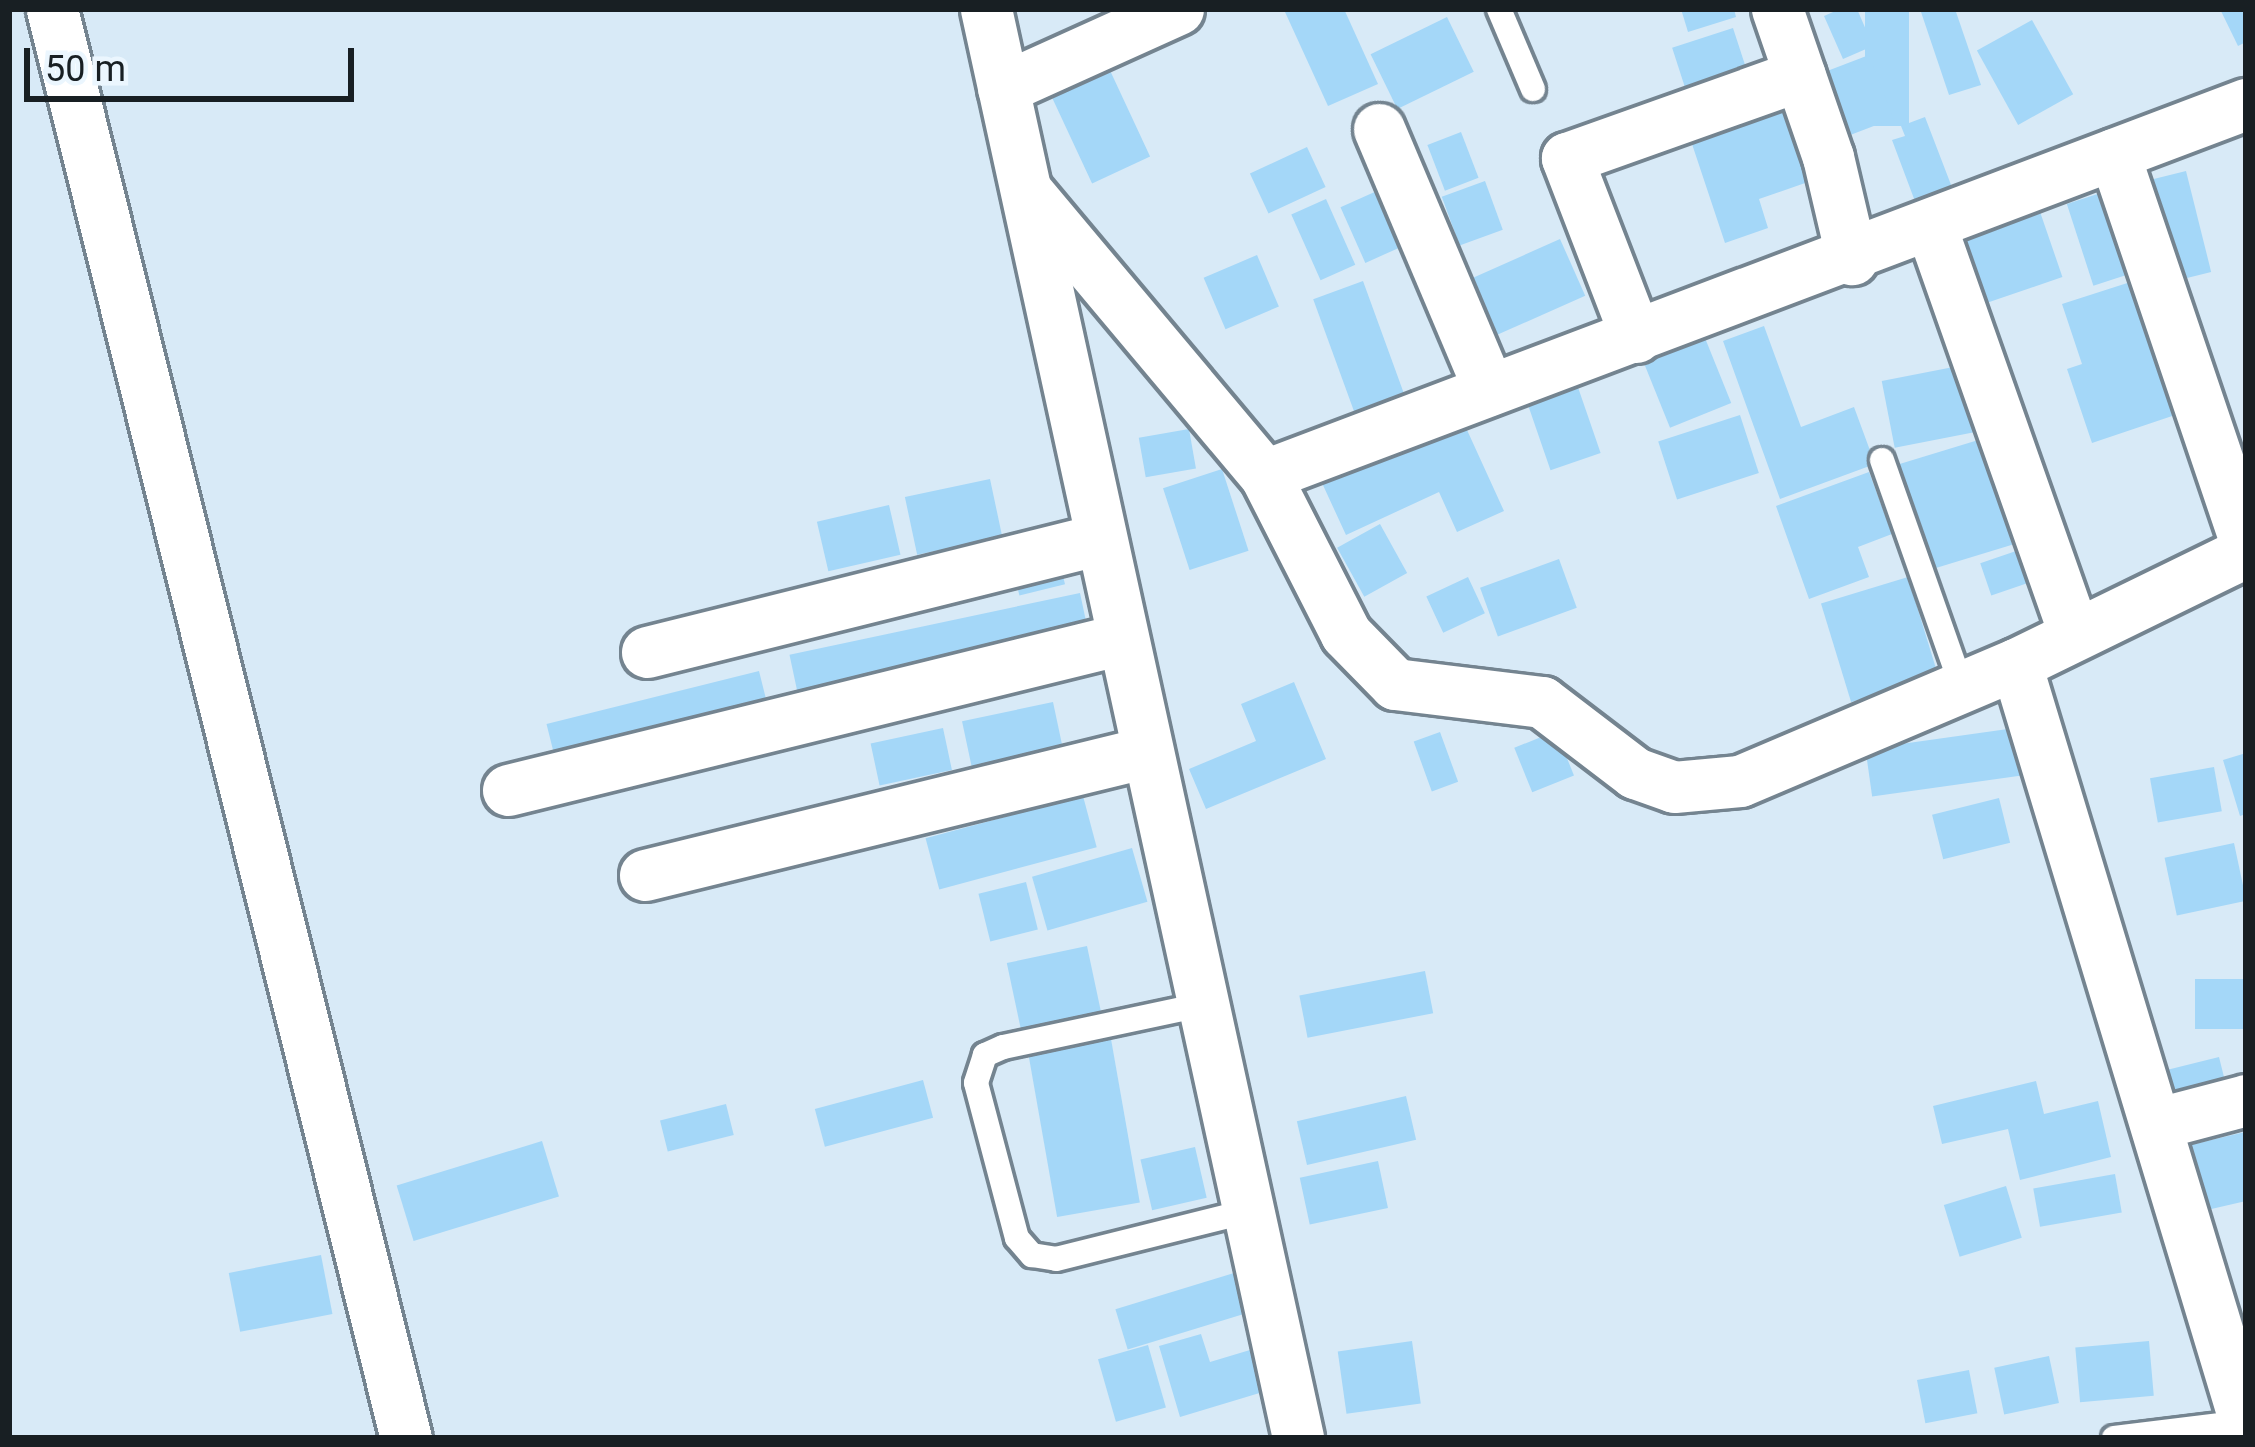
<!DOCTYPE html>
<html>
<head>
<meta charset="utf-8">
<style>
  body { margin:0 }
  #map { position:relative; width:2255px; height:1447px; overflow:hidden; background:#d8eaf7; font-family:Roboto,sans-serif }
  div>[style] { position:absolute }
  .building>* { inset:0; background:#a4d7f8; transform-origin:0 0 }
  .roads { filter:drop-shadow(3px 0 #748490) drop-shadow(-3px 0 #748490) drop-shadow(0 3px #748490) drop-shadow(0 -3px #748490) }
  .service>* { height:24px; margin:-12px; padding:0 12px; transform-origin:12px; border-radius:12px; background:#fff }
  .minor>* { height:51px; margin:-25.5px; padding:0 25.5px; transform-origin:25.5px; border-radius:25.5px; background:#fff }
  span { translate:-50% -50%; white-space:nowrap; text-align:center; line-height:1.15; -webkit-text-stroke:12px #ebf6fe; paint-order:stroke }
  .frame { position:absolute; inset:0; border:12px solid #181f23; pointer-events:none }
  .scale { position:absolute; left:24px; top:48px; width:330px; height:54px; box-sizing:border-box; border:6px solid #181f23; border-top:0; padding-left:15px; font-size:36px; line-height:42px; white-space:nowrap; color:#181f23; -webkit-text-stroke:9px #ebf6fe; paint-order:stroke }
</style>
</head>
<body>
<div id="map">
  <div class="building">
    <div style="clip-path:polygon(1344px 9px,1378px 84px,1328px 106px,1285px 12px)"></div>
    <div style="clip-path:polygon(1681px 9px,1734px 9px,1736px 17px,1688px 32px)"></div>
    <div style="clip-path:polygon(1840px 9px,1857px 9px,1873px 46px,1843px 59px,1824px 16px)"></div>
    <div style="left:1865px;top:9px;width:44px;height:117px"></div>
    <div style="clip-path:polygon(1920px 9px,1955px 9px,1981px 85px,1949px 95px)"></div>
    <div style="clip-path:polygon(2220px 9px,2246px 9px,2246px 42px,2238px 46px)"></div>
    <div style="left:1447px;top:17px;width:61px;height:85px;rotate:64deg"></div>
    <div style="left:2032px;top:20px;width:85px;height:63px;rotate:61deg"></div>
    <div style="left:1733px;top:28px;width:49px;height:64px;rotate:72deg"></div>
    <div style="left:1869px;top:55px;width:68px;height:49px;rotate:69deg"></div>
    <div style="left:1107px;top:64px;width:102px;height:64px;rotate:65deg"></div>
    <div style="clip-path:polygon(1776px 89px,1808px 182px,1759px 199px,1768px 228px,1725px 243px,1689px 135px)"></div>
    <div style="clip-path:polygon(1925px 117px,1953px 190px,1916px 204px,1892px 140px,1905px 136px,1901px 126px)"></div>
    <div style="left:1461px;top:132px;width:49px;height:36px;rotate:69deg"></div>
    <div style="left:1307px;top:147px;width:44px;height:63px;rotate:65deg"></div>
    <div style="left:2186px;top:171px;width:104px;height:54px;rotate:76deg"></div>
    <div style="left:1485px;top:181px;width:52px;height:46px;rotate:70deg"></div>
    <div style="left:1388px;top:186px;width:61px;height:52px;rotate:66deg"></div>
    <div style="left:2122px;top:186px;width:86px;height:58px;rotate:72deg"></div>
    <div style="left:1326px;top:199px;width:72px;height:38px;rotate:66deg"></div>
    <div style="left:2038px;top:206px;width:75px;height:85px;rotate:71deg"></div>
    <div style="left:1560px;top:239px;width:62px;height:100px;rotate:66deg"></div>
    <div style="left:1257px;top:255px;width:56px;height:58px;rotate:67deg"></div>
    <div style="clip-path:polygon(2146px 277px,2190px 410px,2092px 443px,2067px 369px,2082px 364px,2062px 304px)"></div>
    <div style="left:1363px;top:281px;width:126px;height:53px;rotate:70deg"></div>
    <div style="clip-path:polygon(1764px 326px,1801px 427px,1854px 407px,1875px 464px,1780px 499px,1723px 341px)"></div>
    <div style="left:1705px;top:338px;width:70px;height:66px;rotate:68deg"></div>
    <div style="left:1974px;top:363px;width:68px;height:94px;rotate:79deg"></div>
    <div style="left:1571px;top:367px;width:91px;height:53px;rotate:71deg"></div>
    <div style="left:1740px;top:415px;width:61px;height:86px;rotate:72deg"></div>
    <div style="clip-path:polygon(1462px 419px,1504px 511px,1457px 532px,1439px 492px,1346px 535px,1322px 483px)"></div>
    <div style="left:1189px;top:429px;width:40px;height:51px;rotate:80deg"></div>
    <div style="left:1998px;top:434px;width:110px;height:114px;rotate:73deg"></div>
    <div style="left:1222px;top:469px;width:86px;height:62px;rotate:72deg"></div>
    <div style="clip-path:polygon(1869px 472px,1892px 534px,1858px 547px,1869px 577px,1809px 599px,1776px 506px)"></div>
    <div style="left:990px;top:479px;width:59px;height:87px;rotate:78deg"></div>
    <div style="left:889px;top:505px;width:51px;height:74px;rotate:77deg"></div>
    <div style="left:1380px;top:524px;width:56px;height:49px;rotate:61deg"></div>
    <div style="left:2019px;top:550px;width:34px;height:41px;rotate:71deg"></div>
    <div style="left:1058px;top:556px;width:29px;height:47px;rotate:76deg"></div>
    <div style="left:1559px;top:559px;width:52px;height:84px;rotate:70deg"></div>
    <div style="left:1468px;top:577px;width:40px;height:46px;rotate:65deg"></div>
    <div style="left:1908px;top:577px;width:103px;height:91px;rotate:73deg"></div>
    <div style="left:1080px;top:593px;width:43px;height:297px;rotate:78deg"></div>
    <div style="left:759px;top:671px;width:36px;height:219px;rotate:76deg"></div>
    <div style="clip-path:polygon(1294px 682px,1326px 759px,1206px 809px,1189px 769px,1256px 741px,1241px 704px)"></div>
    <div style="left:1053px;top:702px;width:47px;height:93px;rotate:78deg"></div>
    <div style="left:943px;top:728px;width:43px;height:74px;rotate:78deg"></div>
    <div style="left:2015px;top:728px;width:48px;height:151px;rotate:82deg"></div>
    <div style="left:1556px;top:731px;width:48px;height:45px;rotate:68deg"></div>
    <div style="left:1440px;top:732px;width:53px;height:28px;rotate:70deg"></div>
    <div style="clip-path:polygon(2246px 753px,2246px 814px,2240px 816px,2223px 760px)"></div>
    <div style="left:2214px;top:767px;width:45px;height:65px;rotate:80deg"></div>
    <div style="left:1083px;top:796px;width:53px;height:163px;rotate:75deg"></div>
    <div style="left:1999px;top:798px;width:46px;height:69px;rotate:76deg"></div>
    <div style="left:2234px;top:843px;width:59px;height:71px;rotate:78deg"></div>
    <div style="left:1132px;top:848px;width:56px;height:104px;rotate:74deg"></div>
    <div style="left:1026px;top:882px;width:49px;height:49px;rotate:76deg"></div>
    <div style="left:1087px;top:946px;width:74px;height:82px;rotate:78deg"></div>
    <div style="left:1425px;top:971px;width:43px;height:128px;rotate:79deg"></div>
    <div style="left:2246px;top:979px;width:50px;height:51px;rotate:90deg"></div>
    <div style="left:1111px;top:1039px;width:166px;height:84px;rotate:80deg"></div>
    <div style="left:2219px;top:1057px;width:34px;height:58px;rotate:76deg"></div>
    <div style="left:923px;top:1080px;width:39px;height:112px;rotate:75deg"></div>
    <div style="clip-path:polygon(2036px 1081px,2044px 1114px,2098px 1101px,2111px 1157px,2020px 1180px,2008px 1129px,1942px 1144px,1933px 1106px)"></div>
    <div style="left:1406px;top:1096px;width:45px;height:112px;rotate:77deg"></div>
    <div style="left:726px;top:1104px;width:32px;height:68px;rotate:76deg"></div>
    <div style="clip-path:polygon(2245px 1132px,2246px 1201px,2207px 1210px,2190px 1145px)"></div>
    <div style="left:542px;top:1141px;width:58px;height:152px;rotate:73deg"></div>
    <div style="left:1195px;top:1147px;width:52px;height:56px;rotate:77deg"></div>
    <div style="left:1378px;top:1161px;width:48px;height:80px;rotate:78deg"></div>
    <div style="left:2115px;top:1174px;width:39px;height:83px;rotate:80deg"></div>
    <div style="left:2006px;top:1186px;width:54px;height:65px;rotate:73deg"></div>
    <div style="left:321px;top:1255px;width:60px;height:94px;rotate:79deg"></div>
    <div style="left:1234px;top:1273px;width:42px;height:124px;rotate:73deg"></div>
    <div style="clip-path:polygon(1201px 1334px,1210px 1362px,1260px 1347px,1273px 1389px,1180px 1417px,1159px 1346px)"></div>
    <div style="left:1412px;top:1341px;width:63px;height:75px;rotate:82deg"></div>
    <div style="left:2149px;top:1341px;width:55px;height:74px;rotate:85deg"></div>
    <div style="left:1148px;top:1345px;width:65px;height:52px;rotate:74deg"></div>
    <div style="left:2049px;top:1356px;width:48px;height:56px;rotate:78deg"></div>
    <div style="left:1969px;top:1370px;width:44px;height:53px;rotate:79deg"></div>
  </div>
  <div class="roads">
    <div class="service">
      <div style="left:1499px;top:9px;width:87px;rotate:67deg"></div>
      <div style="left:1882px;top:460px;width:241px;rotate:70.6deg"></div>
      <div style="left:1201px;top:1005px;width:202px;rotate:168deg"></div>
      <div style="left:1003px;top:1047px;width:20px;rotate:156deg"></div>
      <div style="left:985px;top:1055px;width:29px;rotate:108deg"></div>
      <div style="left:976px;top:1083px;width:160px;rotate:75.2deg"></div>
      <div style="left:1017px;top:1238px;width:23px;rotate:49deg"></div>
      <div style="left:1032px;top:1255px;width:24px;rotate:9deg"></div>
      <div style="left:1056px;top:1259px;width:199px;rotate:-14deg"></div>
      <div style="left:2114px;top:1438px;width:132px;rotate:-7deg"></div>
    </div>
    <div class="minor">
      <div style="left:52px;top:9px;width:1472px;rotate:76.09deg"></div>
      <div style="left:986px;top:9px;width:1463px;rotate:77.68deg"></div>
      <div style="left:1777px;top:9px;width:157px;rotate:71deg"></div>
      <div style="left:1828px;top:157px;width:105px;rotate:76.8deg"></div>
      <div style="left:1003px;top:88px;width:192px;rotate:-24.3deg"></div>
      <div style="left:1379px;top:129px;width:283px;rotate:67.1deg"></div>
      <div style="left:2114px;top:154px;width:413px;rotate:71.3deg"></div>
      <div style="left:1029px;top:194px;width:367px;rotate:50deg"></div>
      <div style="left:1265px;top:475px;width:1049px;rotate:-20.72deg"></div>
      <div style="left:1930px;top:224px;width:433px;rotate:70.6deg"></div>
      <div style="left:1636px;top:337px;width:192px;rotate:-111.1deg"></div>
      <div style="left:1567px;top:158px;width:247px;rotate:-19.6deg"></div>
      <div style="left:1265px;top:475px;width:178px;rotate:63deg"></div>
      <div style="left:1346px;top:634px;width:70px;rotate:45.6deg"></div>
      <div style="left:1395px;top:684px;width:148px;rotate:7deg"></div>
      <div style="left:1542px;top:702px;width:117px;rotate:37.4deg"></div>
      <div style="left:1635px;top:773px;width:41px;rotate:19.7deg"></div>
      <div style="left:1674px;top:787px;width:66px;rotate:-5.2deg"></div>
      <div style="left:1740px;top:781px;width:300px;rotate:-23deg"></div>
      <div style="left:2016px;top:664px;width:256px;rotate:-26deg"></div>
      <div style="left:647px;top:652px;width:467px;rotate:-14deg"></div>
      <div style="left:2016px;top:664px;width:796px;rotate:73.2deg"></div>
      <div style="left:508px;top:790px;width:632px;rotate:-13.82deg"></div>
      <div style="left:645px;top:875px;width:517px;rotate:-13.77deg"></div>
      <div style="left:2159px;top:1123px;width:90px;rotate:-14.8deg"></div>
    </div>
  </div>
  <div class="frame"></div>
  <div class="scale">50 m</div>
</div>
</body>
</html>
